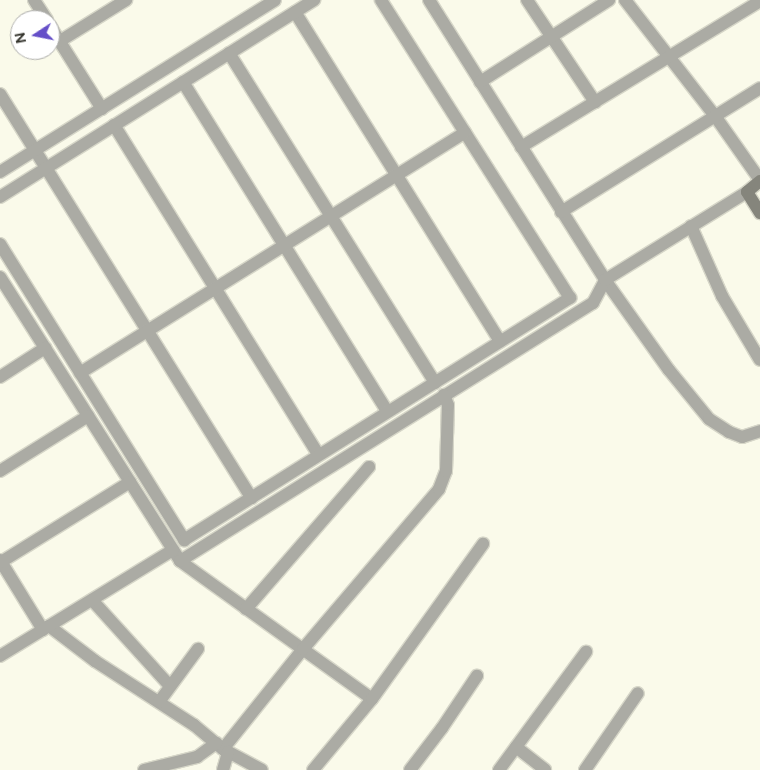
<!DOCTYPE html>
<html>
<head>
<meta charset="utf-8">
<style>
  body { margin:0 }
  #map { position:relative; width:760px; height:770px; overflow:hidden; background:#fafaea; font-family:Figtree,sans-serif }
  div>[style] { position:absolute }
  .roads { filter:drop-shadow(1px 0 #d6d6c8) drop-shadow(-1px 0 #d6d6c8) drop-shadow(0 1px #d6d6c8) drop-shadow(0 -1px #d6d6c8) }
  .street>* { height:12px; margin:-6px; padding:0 6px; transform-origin:6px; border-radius:6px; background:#ababa4 }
  .secondary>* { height:12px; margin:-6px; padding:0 6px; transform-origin:6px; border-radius:6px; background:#85857c }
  span { translate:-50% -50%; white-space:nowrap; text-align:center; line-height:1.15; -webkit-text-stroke:5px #fff; paint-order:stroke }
  .north { position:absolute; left:10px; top:10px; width:50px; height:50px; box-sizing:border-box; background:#fff; border:1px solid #aeaeab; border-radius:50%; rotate:259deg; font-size:14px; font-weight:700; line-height:20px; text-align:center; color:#34342d }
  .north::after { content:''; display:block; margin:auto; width:18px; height:22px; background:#654fc8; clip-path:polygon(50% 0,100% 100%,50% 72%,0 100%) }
</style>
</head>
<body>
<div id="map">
  <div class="roads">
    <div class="street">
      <div style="left:34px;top:0;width:24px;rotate:57deg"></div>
      <div style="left:429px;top:0;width:331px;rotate:57.8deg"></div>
      <div style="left:605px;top:280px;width:110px;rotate:54.6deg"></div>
      <div style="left:669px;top:370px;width:63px;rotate:50.8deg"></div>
      <div style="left:709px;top:419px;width:24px;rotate:33deg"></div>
      <div style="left:729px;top:432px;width:14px;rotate:21deg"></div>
      <div style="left:742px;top:437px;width:19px;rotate:-18deg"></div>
      <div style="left:527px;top:0;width:123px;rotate:56.3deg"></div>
      <div style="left:625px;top:0;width:147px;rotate:52.2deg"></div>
      <div style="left:715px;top:116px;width:78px;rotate:54.9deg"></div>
      <div style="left:295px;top:12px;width:388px;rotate:58.1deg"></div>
      <div style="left:50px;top:26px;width:98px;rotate:57.9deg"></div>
      <div style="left:60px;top:41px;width:78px;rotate:-31.8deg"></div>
      <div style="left:229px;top:53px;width:389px;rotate:58deg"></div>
      <div style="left:183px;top:82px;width:388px;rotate:58.2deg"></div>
      <div style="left:480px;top:82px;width:153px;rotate:-32.4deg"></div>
      <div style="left:0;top:94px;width:476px;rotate:58.1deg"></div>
      <div style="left:114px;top:125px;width:388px;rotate:58.2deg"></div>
      <div style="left:521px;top:147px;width:280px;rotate:-31.4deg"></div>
      <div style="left:0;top:172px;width:324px;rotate:-32deg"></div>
      <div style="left:0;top:197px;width:371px;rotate:-32.1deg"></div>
      <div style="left:561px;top:212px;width:234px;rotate:-31.9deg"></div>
      <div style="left:691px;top:226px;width:77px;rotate:66.1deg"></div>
      <div style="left:722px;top:296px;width:74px;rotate:59.3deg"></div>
      <div style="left:0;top:244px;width:349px;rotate:58.1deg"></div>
      <div style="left:184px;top:540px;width:456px;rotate:-32.1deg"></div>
      <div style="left:570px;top:298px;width:353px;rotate:-122.4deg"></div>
      <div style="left:0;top:277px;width:336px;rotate:57.6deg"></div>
      <div style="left:180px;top:561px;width:236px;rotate:35.7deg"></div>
      <div style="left:80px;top:373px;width:454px;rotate:-32deg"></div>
      <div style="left:0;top:377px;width:54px;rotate:-32.8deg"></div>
      <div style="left:0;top:471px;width:104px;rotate:-32deg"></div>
      <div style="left:0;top:560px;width:82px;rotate:58.4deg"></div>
      <div style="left:180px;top:561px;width:487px;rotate:-32deg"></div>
      <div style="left:593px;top:303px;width:26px;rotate:-62deg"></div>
      <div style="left:605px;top:280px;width:167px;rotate:-31.8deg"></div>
      <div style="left:1px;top:562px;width:152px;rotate:-31.8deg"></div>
      <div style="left:92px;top:600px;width:116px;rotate:47.8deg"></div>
      <div style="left:246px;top:609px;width:188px;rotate:-49.1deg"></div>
      <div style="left:49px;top:626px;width:58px;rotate:37.3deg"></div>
      <div style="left:95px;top:661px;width:118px;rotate:32.9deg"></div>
      <div style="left:194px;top:725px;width:38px;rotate:40deg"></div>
      <div style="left:223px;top:749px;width:44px;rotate:28.3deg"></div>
      <div style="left:0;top:656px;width:203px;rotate:-31.5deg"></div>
      <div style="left:159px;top:702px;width:66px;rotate:-53.7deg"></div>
      <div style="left:516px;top:747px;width:37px;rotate:38deg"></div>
      <div style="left:223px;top:749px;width:128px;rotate:-51.3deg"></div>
      <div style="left:303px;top:649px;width:210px;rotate:-49.6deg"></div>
      <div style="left:439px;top:489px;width:19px;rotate:-69deg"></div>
      <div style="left:446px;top:471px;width:66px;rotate:-88.3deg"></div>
      <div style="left:448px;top:405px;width:11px;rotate:-112deg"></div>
      <div style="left:144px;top:770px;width:55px;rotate:-13.8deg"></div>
      <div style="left:197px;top:757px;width:24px;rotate:-36deg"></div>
      <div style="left:223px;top:770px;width:19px;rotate:-74deg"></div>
      <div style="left:313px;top:770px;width:92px;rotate:-50.3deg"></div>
      <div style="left:372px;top:699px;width:191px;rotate:-54.4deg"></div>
      <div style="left:410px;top:770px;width:53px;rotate:-52.7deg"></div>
      <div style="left:442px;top:728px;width:63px;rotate:-56.1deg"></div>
      <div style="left:499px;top:770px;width:147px;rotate:-53.6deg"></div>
      <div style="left:585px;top:770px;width:93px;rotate:-55.5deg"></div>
    </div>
    <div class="secondary">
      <div style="left:760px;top:181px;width:17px;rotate:140deg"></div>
      <div style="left:747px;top:192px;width:25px;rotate:58deg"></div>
    </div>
  </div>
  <div class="north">N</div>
</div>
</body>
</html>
